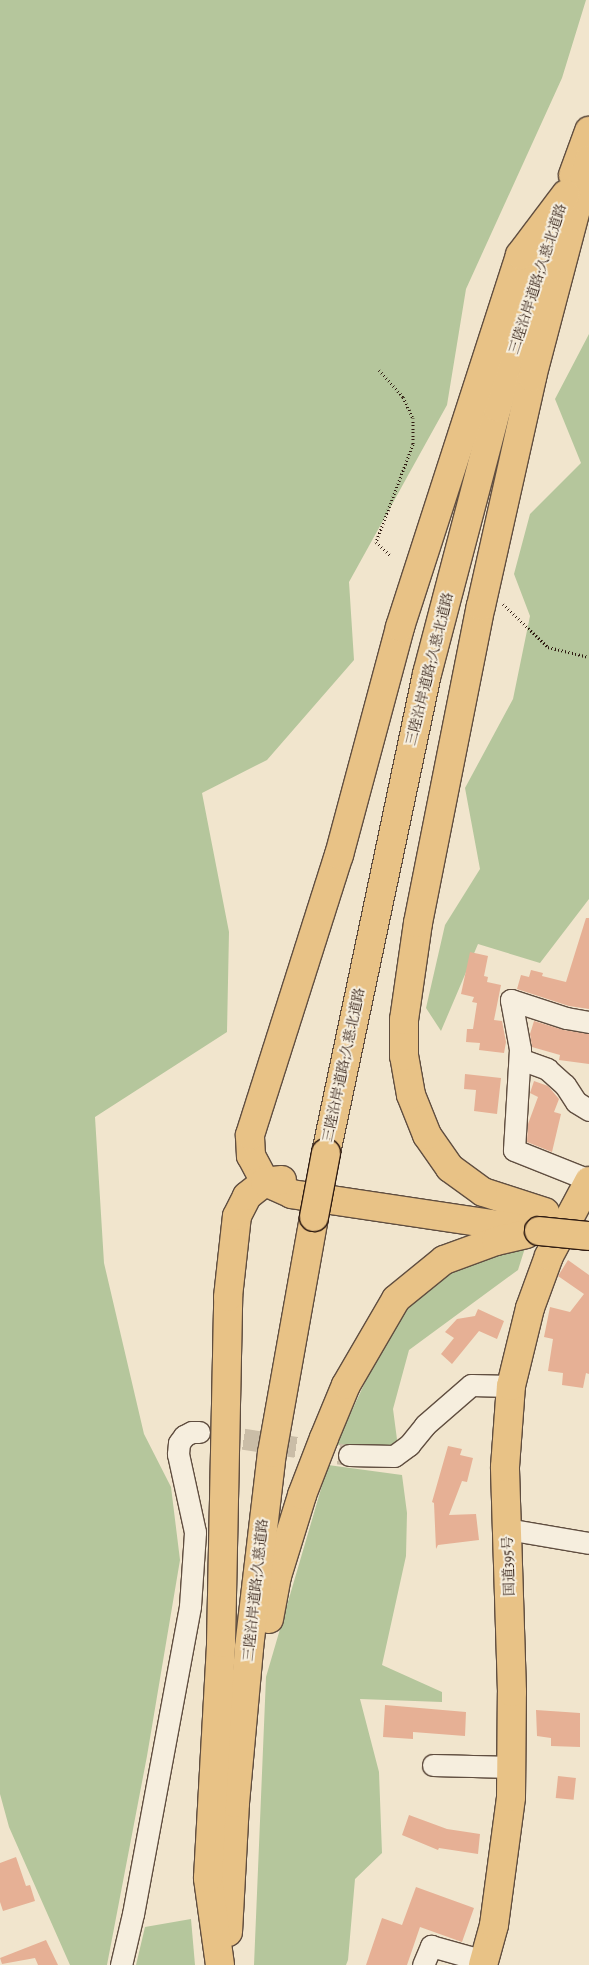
<!DOCTYPE html>
<html>
<head>
<meta charset="utf-8">
<style>
  body { margin:0 }
  #map { position:relative; width:589px; height:1965px; overflow:hidden; background:#f1e5cd; font-family:Alegreya,"Noto Serif JP",serif }
  div>[style] { position:absolute }
  .green>* { inset:0; background:#b5c69c }
  .building>* { inset:0; background:#e6b095; transform-origin:0 0 }
  .minor-tunnel>* { height:21px; margin-top:-10.5px; transform-origin:0; background:repeating-linear-gradient(90deg,#cabda7 0 21px,transparent 0 32px) }
  .path>* { height:3px; margin-top:-1.5px; transform-origin:0; background:repeating-linear-gradient(90deg,#2f1b11 0 1px,transparent 0 3.5px) }
  .roads { filter:drop-shadow(1px 0 #604e40) drop-shadow(-1px 0 #604e40) drop-shadow(0 1px #604e40) drop-shadow(0 -1px #604e40) }
  .minor>* { height:21px; margin:-10.5px; padding:0 10.5px; transform-origin:10.5px; border-radius:10.5px; background:#f6eede }
  .highway>* { height:28px; margin:-14px; padding:0 14px; transform-origin:14px; border-radius:14px; background:#e8c286 }
  .bridges { filter:drop-shadow(1px 0 #2f1b11) drop-shadow(-1px 0 #2f1b11) drop-shadow(0 1px #2f1b11) drop-shadow(0 -1px #2f1b11) }
  .highway-bridge>* { height:28px; margin:-14px; padding:0 14px; transform-origin:14px; border-radius:14px; background:#e8c286 }
  span { translate:-50% -50%; white-space:nowrap; text-align:center; line-height:1.15; -webkit-text-stroke:4px #f6eede; paint-order:stroke }
  .street-label { font-size:14px; color:#2f1b11 }
</style>
</head>
<body>
<div id="map">
  <div class="green">
    <div style="clip-path:polygon(0 0,586px 0,562px 78px,466px 289px,447px 405px,349px 582px,354px 660px,267px 760px,202px 793px,229px 932px,227px 1032px,95px 1117px,104px 1263px,144px 1434px,171px 1487px,180px 1560px,147px 1756px,107px 1965px,70px 1965px,9px 1827px,0 1794px)"></div>
    <div style="clip-path:polygon(589px 334px,589px 899px,540px 963px,478px 944px,441px 1031px,426px 1008px,445px 925px,480px 869px,465px 788px,513px 699px,530px 616px,514px 574px,530px 514px,581px 463px,555px 399px)"></div>
    <div style="clip-path:polygon(525px 1248px,518px 1270px,409px 1350px,393px 1409px,398px 1447px,336px 1445px,392px 1324px,450px 1269px)"></div>
    <div style="clip-path:polygon(328px 1465px,402px 1475px,407px 1513px,406px 1556px,382px 1665px,442px 1692px,442px 1702px,360px 1699px,379px 1772px,382px 1853px,355px 1879px,348px 1960px,346px 1965px,254px 1965px,266px 1677px)"></div>
    <div style="clip-path:polygon(191px 1919px,195px 1965px,136px 1965px,145px 1927px)"></div>
  </div>
  <div class="building">
    <div style="clip-path:polygon(586px 918px,589px 918px,589px 1009px,569px 1006px,517px 989px,521px 975px,529px 977px,531px 970px,543px 973px,542px 976px,566px 982px)"></div>
    <div style="clip-path:polygon(470px 952px,488px 956px,484px 976px,488px 977px,487px 982px,501px 985px,494px 1020px,502px 1021px,506px 1042px,504px 1053px,479px 1050px,480px 1043px,466px 1042px,467px 1029px,473px 1029px,477px 1003px,472px 1002px,474px 997px,461px 994px)"></div>
    <div style="clip-path:polygon(534px 1021px,564px 1030px,589px 1034px,589px 1064px,559px 1060px,560px 1055px,532px 1047px,530px 1034px)"></div>
    <div style="clip-path:polygon(465px 1074px,501px 1078px,497px 1114px,474px 1111px,476px 1090px,464px 1089px)"></div>
    <div style="clip-path:polygon(534px 1081px,548px 1086px,559px 1099px,554px 1112px,561px 1114px,552px 1152px,527px 1142px,528px 1124px,538px 1097px,530px 1093px)"></div>
    <div style="clip-path:polygon(568px 1260px,589px 1275px,589px 1374px,586px 1373px,583px 1388px,562px 1385px,563px 1373px,548px 1371px,553px 1339px,544px 1337px,550px 1307px,570px 1312px,584px 1294px,558px 1276px)"></div>
    <div style="clip-path:polygon(478px 1309px,504px 1321px,497px 1339px,479px 1331px,452px 1364px,441px 1354px,454px 1338px,445px 1332px,457px 1319px,475px 1316px)"></div>
    <div style="clip-path:polygon(448px 1446px,462px 1449px,460px 1455px,473px 1458px,467px 1482px,462px 1481px,449px 1515px,476px 1514px,479px 1540px,438px 1545px,436px 1549px,434px 1503px,432px 1502px)"></div>
    <div style="clip-path:polygon(385px 1705px,466px 1712px,465px 1736px,413px 1732px,413px 1739px,383px 1737px)"></div>
    <div style="clip-path:polygon(536px 1710px,580px 1713px,580px 1747px,551px 1746px,551px 1738px,537px 1736px)"></div>
    <div style="left:558px;top:1776px;width:18px;height:22px;rotate:6deg"></div>
    <div style="clip-path:polygon(409px 1815px,447px 1829px,480px 1834px,478px 1854px,439px 1848px,438px 1850px,402px 1835px)"></div>
    <div style="clip-path:polygon(16px 1857px,26px 1886px,30px 1885px,35px 1901px,3px 1911px,0 1902px,0 1863px)"></div>
    <div style="clip-path:polygon(416px 1887px,474px 1908px,462px 1942px,420px 1927px,407px 1965px,366px 1965px,382px 1918px,402px 1925px)"></div>
    <div style="clip-path:polygon(46px 1940px,58px 1965px,38px 1965px,35px 1958px,2px 1964px,0 1958px)"></div>
  </div>
  <div class="minor-tunnel">
    <div style="left:212px;top:1434px;width:139px;rotate:8.7deg"></div>
  </div>
  <div class="path">
    <div style="left:379px;top:370px;width:36px;rotate:48deg"></div>
    <div style="left:403px;top:397px;width:23px;rotate:65deg"></div>
    <div style="left:413px;top:418px;width:26px;rotate:90deg"></div>
    <div style="left:413px;top:444px;width:105px;rotate:110.7deg"></div>
    <div style="left:376px;top:542px;width:19px;rotate:43deg"></div>
    <div style="left:503px;top:604px;width:62px;rotate:43.7deg"></div>
    <div style="left:548px;top:647px;width:42px;rotate:13.7deg"></div>
  </div>
  <div class="roads">
    <div class="minor">
      <div style="left:589px;top:1022px;width:23px;rotate:-170deg"></div>
      <div style="left:566px;top:1018px;width:58px;rotate:-161.9deg"></div>
      <div style="left:511px;top:1000px;width:50px;rotate:79.6deg"></div>
      <div style="left:520px;top:1049px;width:101px;rotate:93.4deg"></div>
      <div style="left:514px;top:1150px;width:81px;rotate:21.8deg"></div>
      <div style="left:520px;top:1059px;width:29px;rotate:20deg"></div>
      <div style="left:547px;top:1069px;width:24px;rotate:42deg"></div>
      <div style="left:565px;top:1085px;width:20px;rotate:57deg"></div>
      <div style="left:576px;top:1102px;width:15px;rotate:32deg"></div>
      <div style="left:349px;top:1455px;width:45px;rotate:1.3deg"></div>
      <div style="left:394px;top:1456px;width:19px;rotate:-36deg"></div>
      <div style="left:409px;top:1445px;width:26px;rotate:-51deg"></div>
      <div style="left:425px;top:1425px;width:61px;rotate:-41deg"></div>
      <div style="left:471px;top:1385px;width:40px;rotate:1.4deg"></div>
      <div style="left:507px;top:1529px;width:83px;rotate:9.7deg"></div>
      <div style="left:433px;top:1765px;width:79px;rotate:1.5deg"></div>
      <div style="left:121px;top:1965px;width:52px;rotate:-76.8deg"></div>
      <div style="left:133px;top:1914px;width:313px;rotate:-79.5deg"></div>
      <div style="left:190px;top:1606px;width:74px;rotate:-86.1deg"></div>
      <div style="left:195px;top:1532px;width:80px;rotate:-102.3deg"></div>
      <div style="left:178px;top:1454px;width:11px;rotate:-85deg"></div>
      <div style="left:179px;top:1443px;width:9px;rotate:-54deg"></div>
      <div style="left:184px;top:1436px;width:9px;rotate:-27deg"></div>
      <div style="left:192px;top:1432px;width:7px"></div>
      <div style="left:423px;top:1965px;width:21px;rotate:-67deg"></div>
      <div style="left:431px;top:1946px;width:55px;rotate:15.8deg"></div>
    </div>
    <div class="highway">
      <div style="left:573px;top:175px;width:47px;rotate:-70deg"></div>
      <div style="left:326px;top:1153px;width:490px;rotate:-78.1deg"></div>
      <div style="left:427px;top:674px;width:276px;rotate:-75.3deg"></div>
      <div style="left:497px;top:407px;width:194px;rotate:-72.3deg"></div>
      <div style="left:545px;top:1212px;width:65px;rotate:-162.1deg"></div>
      <div style="left:483px;top:1192px;width:41px;rotate:-144deg"></div>
      <div style="left:450px;top:1168px;width:40px;rotate:-124.9deg"></div>
      <div style="left:427px;top:1135px;width:43px;rotate:-111.8deg"></div>
      <div style="left:411px;top:1095px;width:40px;rotate:-100deg"></div>
      <div style="left:404px;top:1056px;width:36px;rotate:-90deg"></div>
      <div style="left:404px;top:1020px;width:98px;rotate:-81.8deg"></div>
      <div style="left:418px;top:923px;width:323px;rotate:-78.8deg"></div>
      <div style="left:481px;top:606px;width:235px;rotate:-77.4deg"></div>
      <div style="left:532px;top:377px;width:225px;rotate:-75.3deg"></div>
      <div style="left:539px;top:1231px;width:250px;rotate:-171.5deg"></div>
      <div style="left:292px;top:1194px;width:30px;rotate:-156deg"></div>
      <div style="left:265px;top:1182px;width:30px;rotate:-118deg"></div>
      <div style="left:251px;top:1156px;width:21px;rotate:-93deg"></div>
      <div style="left:250px;top:1135px;width:294px;rotate:-72.4deg"></div>
      <div style="left:339px;top:855px;width:236px;rotate:-75deg"></div>
      <div style="left:400px;top:627px;width:391px;rotate:-72.1deg"></div>
      <div style="left:520px;top:255px;width:76px;rotate:-53deg"></div>
      <div style="left:269px;top:1619px;width:44px;rotate:-79.5deg"></div>
      <div style="left:277px;top:1576px;width:85px;rotate:-72.8deg"></div>
      <div style="left:302px;top:1495px;width:61px;rotate:-68.9deg"></div>
      <div style="left:324px;top:1438px;width:57px;rotate:-67.5deg"></div>
      <div style="left:346px;top:1385px;width:99px;rotate:-59.8deg"></div>
      <div style="left:396px;top:1299px;width:62px;rotate:-39.1deg"></div>
      <div style="left:444px;top:1260px;width:55px;rotate:-20.1deg"></div>
      <div style="left:496px;top:1241px;width:31px;rotate:-13deg"></div>
      <div style="left:228px;top:1932px;width:129px;rotate:-86.9deg"></div>
      <div style="left:235px;top:1803px;width:156px;rotate:-84.8deg"></div>
      <div style="left:249px;top:1648px;width:196px;rotate:-83.3deg"></div>
      <div style="left:272px;top:1453px;width:240px;rotate:-79.9deg"></div>
      <div style="left:220px;top:1965px;width:88px;rotate:-97.9deg"></div>
      <div style="left:208px;top:1878px;width:235px;rotate:-86.8deg"></div>
      <div style="left:221px;top:1643px;width:346px;rotate:-88.8deg"></div>
      <div style="left:228px;top:1297px;width:81px;rotate:-83.7deg"></div>
      <div style="left:237px;top:1216px;width:22px;rotate:-63deg"></div>
      <div style="left:247px;top:1196px;width:23px;rotate:-38deg"></div>
      <div style="left:265px;top:1182px;width:17px;rotate:-7deg"></div>
      <div style="left:483px;top:1965px;width:41px;rotate:-74.6deg"></div>
      <div style="left:494px;top:1925px;width:129px;rotate:-82.4deg"></div>
      <div style="left:511px;top:1797px;width:105px;rotate:-89.5deg"></div>
      <div style="left:512px;top:1692px;width:225px;rotate:-91.8deg"></div>
      <div style="left:505px;top:1467px;width:81px;rotate:-85.8deg"></div>
      <div style="left:511px;top:1386px;width:80px;rotate:-76.3deg"></div>
      <div style="left:530px;top:1308px;width:55px;rotate:-69.9deg"></div>
      <div style="left:549px;top:1256px;width:85px;rotate:-61.9deg"></div>
    </div>
  </div>
  <div class="bridges">
    <div class="highway-bridge">
      <div style="left:314px;top:1217px;width:65px;rotate:-79.4deg"></div>
      <div style="left:539px;top:1231px;width:50px;rotate:5.7deg"></div>
    </div>
  </div>
  <div class="street-label">
    <span style="left:538px;top:279px;rotate:-72deg">三陸沿岸道路;久慈北道路</span>
    <span style="left:430px;top:669px;rotate:-76deg">三陸沿岸道路;久慈北道路</span>
    <span style="left:344px;top:1065px;rotate:-78deg">三陸沿岸道路;久慈北道路</span>
    <span style="left:509px;top:1566px;rotate:-92deg">国道395号</span>
    <span style="left:256px;top:1590px;rotate:-84deg">三陸沿岸道路;久慈道路</span>
  </div>
</div>
</body>
</html>
